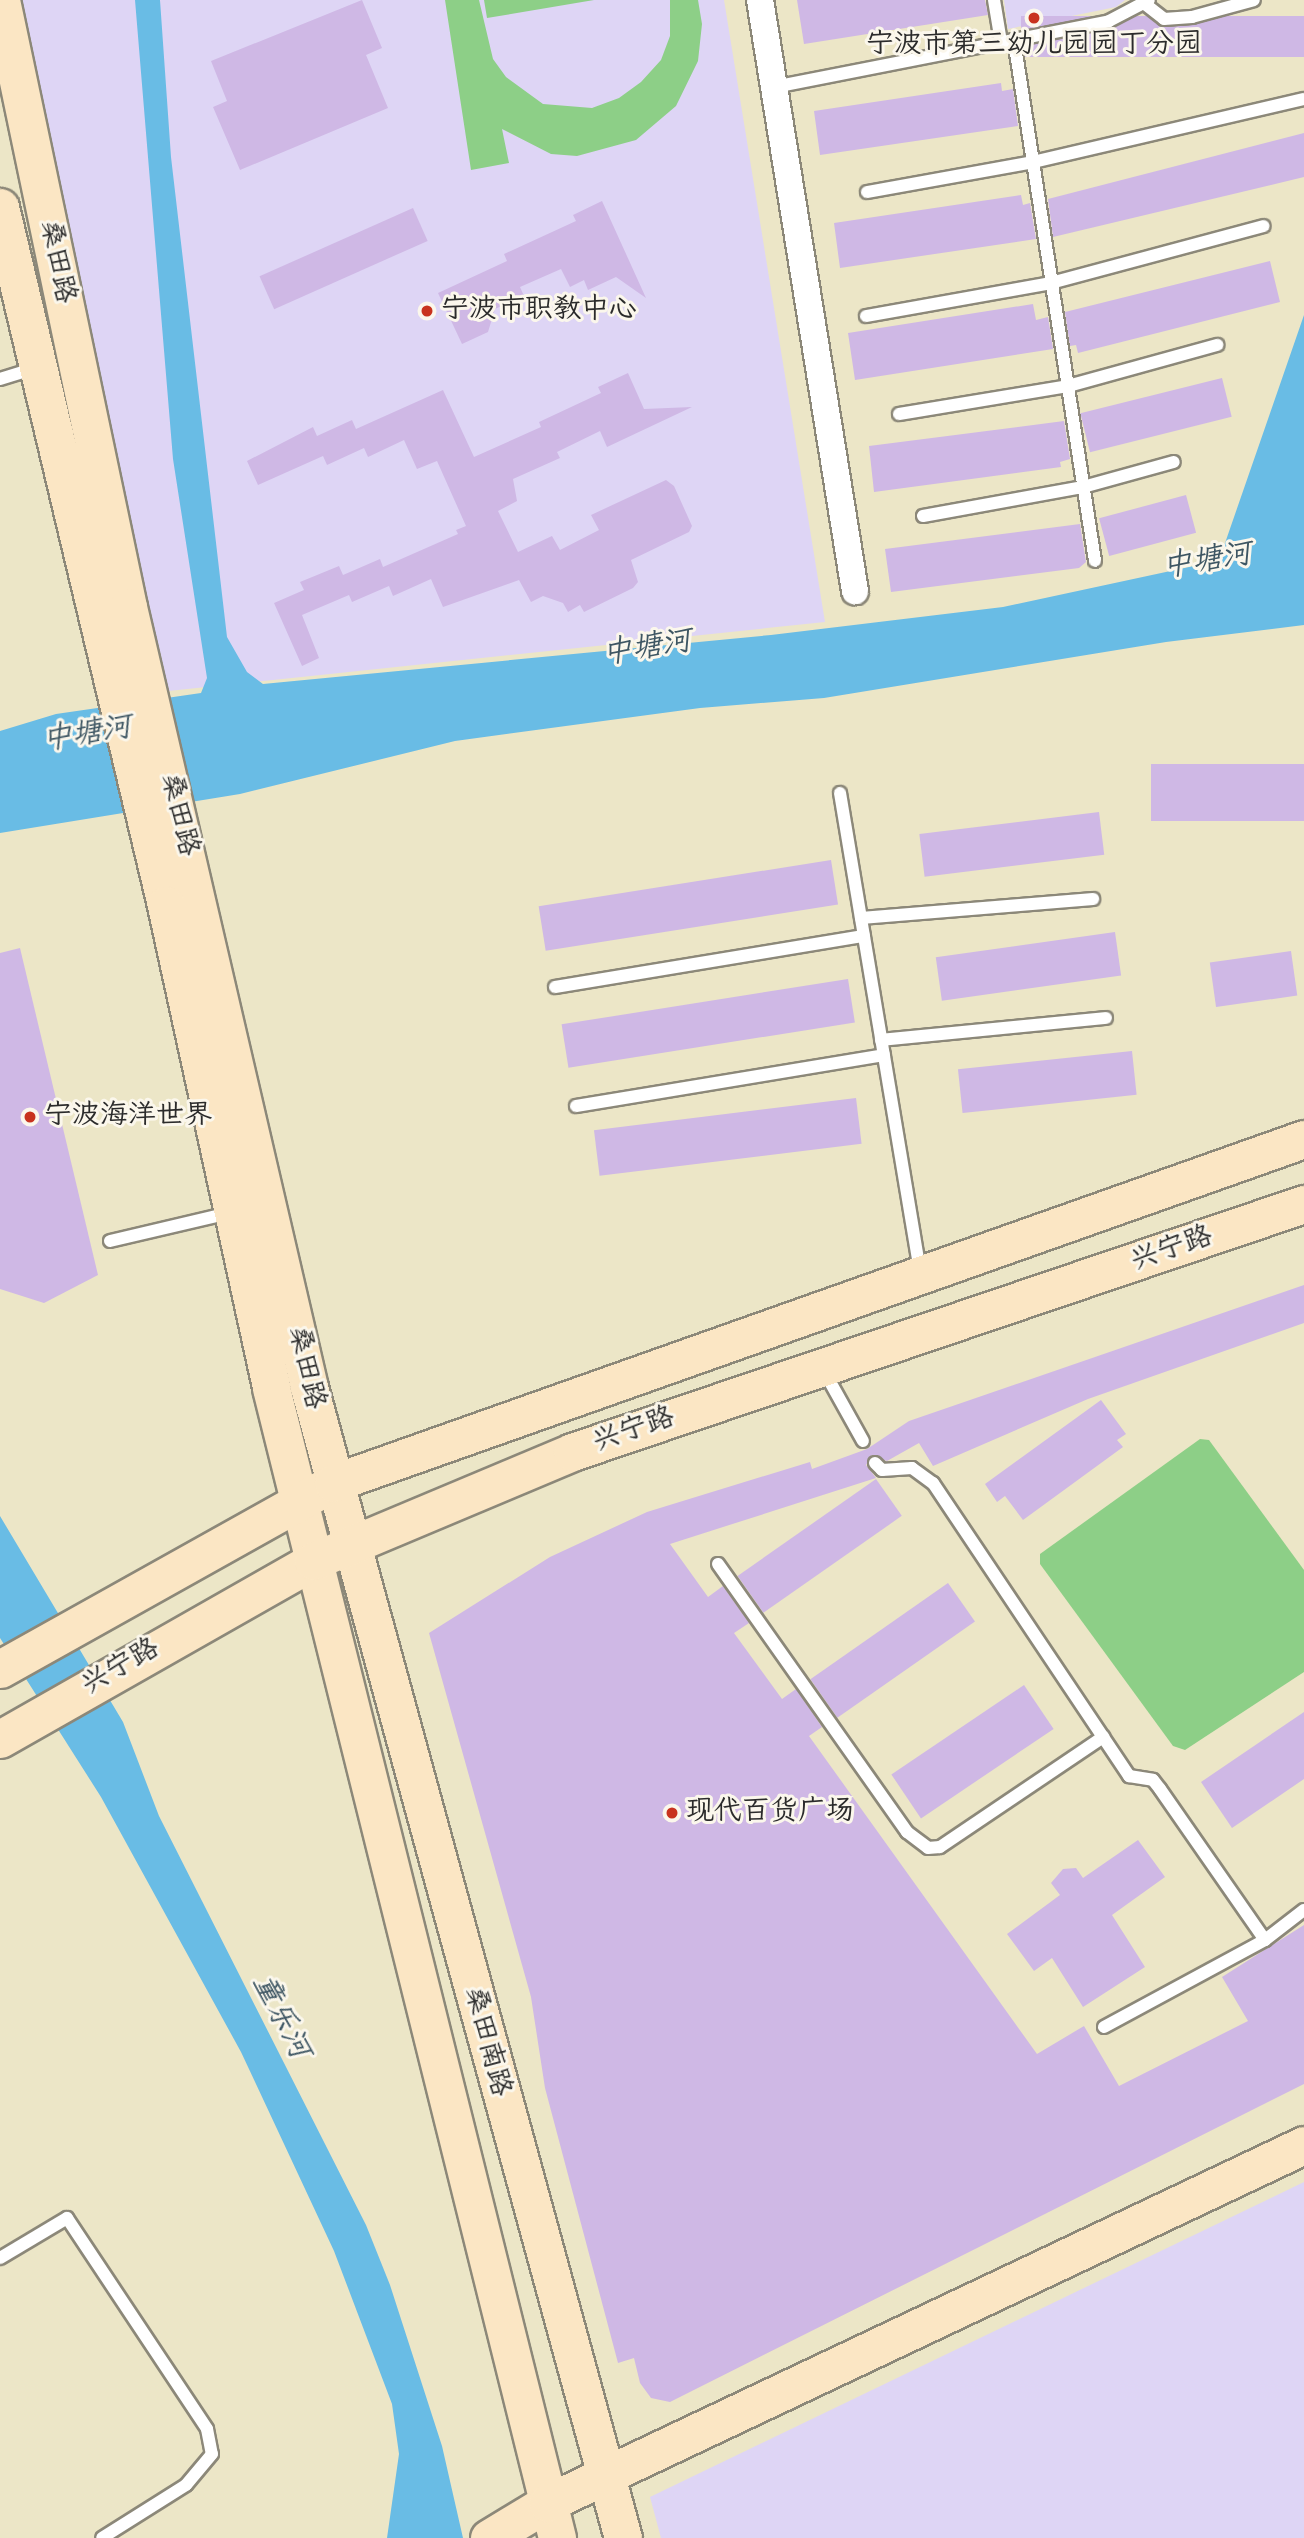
<!DOCTYPE html>
<html>
<head>
<meta charset="utf-8">
<style>
  body { margin:0 }
  #map { position:relative; width:1304px; height:2538px; overflow:hidden; background:#ece6c7; font-family:"Indie Flower","LXGW WenKai TC",sans-serif }
  div>[style] { position:absolute }
  .built>* { inset:0; background:#ded5f5 }
  .green>* { inset:0; background:#8dcf87 }
  .water>* { inset:0; background:#69bce5 }
  .building>* { inset:0; background:#cfb8e5; transform-origin:0 0 }
  .roads { filter:drop-shadow(2px 0 #8c8879) drop-shadow(-2px 0 #8c8879) drop-shadow(0 2px #8c8879) drop-shadow(0 -2px #8c8879) }
  .lane>* { height:12px; margin:-6px; padding:0 6px; transform-origin:6px; border-radius:6px; background:#fff }
  .street>* { height:26px; margin:-13px; padding:0 13px; transform-origin:13px; border-radius:13px; background:#fff }
  .secondary>* { height:37px; margin:-18.5px; padding:0 18.5px; transform-origin:18.5px; border-radius:18.5px; background:#fbe6c4 }
  .dots>* { width:19px; height:19px; translate:-50% -50%; box-sizing:border-box; border:4px solid #fbf7ec; border-radius:50% }
  span { translate:-50% -50%; white-space:nowrap; text-align:center; line-height:1.15; -webkit-text-stroke:6px #fbf7ec; paint-order:stroke }
  .poi-label { font-size:28px; color:#2b2b2b }
  .left { translate:0 -50%; text-align:left }
  .street-label { font-size:28px; color:#2b2b2b }
  .water-label { font-size:30px; color:#3e5663; font-style:italic }
</style>
</head>
<body>
<div id="map">
  <div class="built">
    <div style="clip-path:polygon(13px 0,724px 0,825px 622px,159px 692px)"></div>
    <div style="clip-path:polygon(1004px 0,1125px 0,1116px 7px,1008px 29px)"></div>
    <div style="clip-path:polygon(1304px 2182px,1304px 2538px,661px 2538px,650px 2497px)"></div>
  </div>
  <div class="green">
    <div style="clip-path:polygon(445px 0,479px 0,493px 59px,506px 77px,543px 104px,592px 108px,619px 98px,641px 82px,661px 60px,670px 36px,670px 0,698px 0,702px 24px,698px 61px,676px 106px,636px 140px,577px 156px,551px 154px,502px 129px,509px 163px,471px 170px)"></div>
    <div style="clip-path:polygon(484px 0,594px 0,487px 18px)"></div>
    <div style="clip-path:polygon(1200px 1439px,1209px 1440px,1304px 1570px,1304px 1672px,1185px 1750px,1173px 1746px,1040px 1564px,1040px 1554px)"></div>
  </div>
  <div class="water">
    <div style="clip-path:polygon(135px 0,160px 0,171px 157px,227px 637px,247px 672px,263px 684px,771px 635px,1003px 607px,1203px 564px,1224px 546px,1304px 315px,1304px 625px,1166px 642px,824px 698px,700px 708px,455px 741px,240px 794px,0 833px,0 731px,56px 714px,201px 693px,207px 678px,173px 459px)"></div>
    <div style="clip-path:polygon(0 1516px,123px 1722px,159px 1816px,366px 2225px,390px 2285px,442px 2446px,463px 2538px,387px 2538px,399px 2454px,392px 2404px,334px 2251px,241px 2052px,101px 1797px,0 1638px)"></div>
  </div>
  <div class="building">
    <div style="clip-path:polygon(362px 0,382px 48px,366px 55px,388px 108px,240px 170px,213px 107px,227px 101px,211px 61px)"></div>
    <div style="clip-path:polygon(797px 0,985px 0,988px 15px,804px 44px)"></div>
    <div style="left:1304px;top:16px;width:41px;height:283px;rotate:90deg"></div>
    <div style="clip-path:polygon(1001px 83px,1002px 91px,1013px 89px,1018px 126px,820px 155px,814px 111px)"></div>
    <div style="clip-path:polygon(1304px 133px,1304px 177px,1053px 237px,1048px 199px)"></div>
    <div style="clip-path:polygon(1021px 195px,1023px 205px,1030px 203px,1036px 239px,840px 268px,834px 223px)"></div>
    <div style="clip-path:polygon(602px 201px,646px 298px,616px 277px,588px 290px,584px 280px,570px 287px,561px 269px,520px 287px,524px 296px,495px 309px,488px 332px,462px 344px,438px 293px,507px 261px,504px 254px,576px 221px,573px 215px)"></div>
    <div style="left:413px;top:208px;width:36px;height:168px;rotate:66deg"></div>
    <div style="clip-path:polygon(1270px 261px,1280px 302px,1078px 353px,1076px 345px,1070px 346px,1065px 312px)"></div>
    <div style="clip-path:polygon(1033px 304px,1036px 320px,1048px 317px,1053px 349px,855px 380px,848px 333px)"></div>
    <div style="clip-path:polygon(628px 373px,644px 409px,692px 407px,607px 447px,600px 431px,557px 452px,560px 458px,513px 479px,517px 501px,498px 511px,518px 552px,552px 536px,560px 550px,599px 530px,591px 515px,666px 480px,674px 486px,692px 526px,689px 532px,631px 560px,638px 582px,633px 588px,584px 612px,580px 605px,568px 612px,563px 603px,543px 596px,531px 602px,519px 580px,443px 607px,431px 579px,393px 596px,389px 586px,352px 602px,349px 595px,302px 615px,319px 658px,302px 666px,274px 603px,304px 590px,300px 582px,339px 566px,343px 575px,380px 559px,383px 567px,458px 534px,456px 530px,466px 526px,437px 461px,417px 469px,404px 440px,368px 457px,364px 448px,327px 465px,323px 456px,258px 485px,247px 461px,313px 427px,317px 436px,352px 420px,356px 429px,443px 390px,474px 457px,541px 427px,539px 422px,601px 393px,598px 387px)"></div>
    <div style="left:1222px;top:378px;width:40px;height:146px;rotate:76deg"></div>
    <div style="clip-path:polygon(1064px 421px,1070px 459px,1060px 462px,1061px 467px,874px 492px,869px 446px)"></div>
    <div style="left:1186px;top:495px;width:39px;height:90px;rotate:75deg"></div>
    <div style="clip-path:polygon(1080px 524px,1086px 562px,1079px 568px,891px 592px,885px 549px)"></div>
    <div style="left:1304px;top:764px;width:57px;height:153px;rotate:90deg"></div>
    <div style="left:1099px;top:812px;width:43px;height:181px;rotate:83deg"></div>
    <div style="left:831px;top:860px;width:45px;height:296px;rotate:81deg"></div>
    <div style="left:1115px;top:932px;width:44px;height:181px;rotate:82deg"></div>
    <div style="clip-path:polygon(20px 948px,98px 1275px,44px 1303px,0 1289px,0 953px)"></div>
    <div style="left:1291px;top:951px;width:45px;height:82px;rotate:82deg"></div>
    <div style="left:848px;top:979px;width:44px;height:290px;rotate:81deg"></div>
    <div style="left:1132px;top:1051px;width:44px;height:175px;rotate:84deg"></div>
    <div style="left:856px;top:1098px;width:46px;height:264px;rotate:83deg"></div>
    <div style="clip-path:polygon(1304px 1285px,1304px 1323px,1088px 1399px,933px 1466px,919px 1443px,887px 1461px,872px 1455px,866px 1465px,876px 1478px,670px 1544px,708px 1597px,723px 1586px,749px 1623px,734px 1633px,782px 1699px,796px 1689px,822px 1727px,809px 1736px,1037px 2054px,1084px 2026px,1119px 2086px,1248px 2021px,1222px 1977px,1304px 1925px,1304px 2084px,670px 2402px,651px 2398px,640px 2383px,634px 2358px,618px 2363px,545px 2088px,531px 1997px,429px 1633px,550px 1557px,647px 1512px,810px 1462px,812px 1469px,867px 1449px,909px 1421px)"></div>
    <div style="clip-path:polygon(1101px 1400px,1126px 1434px,1117px 1440px,1123px 1447px,1023px 1520px,1005px 1496px,997px 1502px,985px 1484px)"></div>
    <div style="left:876px;top:1479px;width:45px;height:169px;rotate:55deg"></div>
    <div style="left:948px;top:1583px;width:47px;height:168px;rotate:55deg"></div>
    <div style="left:1024px;top:1685px;width:53px;height:160px;rotate:56deg"></div>
    <div style="clip-path:polygon(1304px 1712px,1304px 1779px,1232px 1828px,1201px 1782px)"></div>
    <div style="clip-path:polygon(1138px 1840px,1165px 1877px,1112px 1915px,1145px 1967px,1083px 2007px,1052px 1958px,1034px 1971px,1007px 1934px,1060px 1895px,1051px 1883px,1063px 1869px,1076px 1868px,1083px 1878px)"></div>
  </div>
  <div class="roads">
    <div class="lane">
      <div style="left:994px;top:0;width:43px;rotate:80.5deg"></div>
      <div style="left:1145px;top:4px;width:24px;rotate:38deg"></div>
      <div style="left:1164px;top:19px;width:28px;rotate:-4deg"></div>
      <div style="left:1192px;top:17px;width:64px;rotate:-15.3deg"></div>
      <div style="left:1014px;top:40px;width:527px;rotate:81.16deg"></div>
      <div style="left:774px;top:87px;width:341px;rotate:-11.1deg"></div>
      <div style="left:1109px;top:21px;width:45px;rotate:-27.7deg"></div>
      <div style="left:867px;top:192px;width:169px;rotate:-10.2deg"></div>
      <div style="left:1033px;top:162px;width:278px;rotate:-13.1deg"></div>
      <div style="left:866px;top:316px;width:188px;rotate:-10.1deg"></div>
      <div style="left:1051px;top:283px;width:220px;rotate:-15deg"></div>
      <div style="left:0;top:379px;width:39px;rotate:-17deg"></div>
      <div style="left:899px;top:414px;width:171px;rotate:-9.4deg"></div>
      <div style="left:1068px;top:386px;width:155px;rotate:-15.4deg"></div>
      <div style="left:923px;top:516px;width:163px;rotate:-10.3deg"></div>
      <div style="left:1083px;top:487px;width:94px;rotate:-15.4deg"></div>
      <div style="left:840px;top:793px;width:486px;rotate:80.5deg"></div>
      <div style="left:861px;top:918px;width:233px;rotate:-4.7deg"></div>
      <div style="left:555px;top:987px;width:313px;rotate:-9.4deg"></div>
      <div style="left:881px;top:1040px;width:226px;rotate:-5.6deg"></div>
      <div style="left:576px;top:1106px;width:312px;rotate:-9.4deg"></div>
      <div style="left:110px;top:1241px;width:122px;rotate:-13.2deg"></div>
      <div style="left:824px;top:1371px;width:80px;rotate:60.9deg"></div>
      <div style="left:875px;top:1463px;width:10px;rotate:45deg"></div>
      <div style="left:882px;top:1470px;width:30px;rotate:-4deg"></div>
      <div style="left:912px;top:1468px;width:26px;rotate:36deg"></div>
      <div style="left:933px;top:1483px;width:353px;rotate:56.2deg"></div>
      <div style="left:1129px;top:1776px;width:24px;rotate:9deg"></div>
      <div style="left:1153px;top:1780px;width:11px;rotate:52deg"></div>
      <div style="left:1160px;top:1789px;width:184px;rotate:55.2deg"></div>
      <div style="left:718px;top:1564px;width:328px;rotate:54.8deg"></div>
      <div style="left:907px;top:1832px;width:26px;rotate:37deg"></div>
      <div style="left:928px;top:1848px;width:12px;rotate:-5deg"></div>
      <div style="left:940px;top:1847px;width:197px;rotate:-34deg"></div>
      <div style="left:1104px;top:2027px;width:183px;rotate:-28.4deg"></div>
      <div style="left:1265px;top:1940px;width:49px;rotate:-37.6deg"></div>
      <div style="left:0;top:2258px;width:78px;rotate:-30.8deg"></div>
      <div style="left:67px;top:2218px;width:253px;rotate:56.4deg"></div>
      <div style="left:207px;top:2429px;width:25px;rotate:79deg"></div>
      <div style="left:212px;top:2454px;width:40px;rotate:130deg"></div>
      <div style="left:186px;top:2485px;width:99px;rotate:147.8deg"></div>
    </div>
    <div class="street">
      <div style="left:760px;top:0;width:599px;rotate:80.87deg"></div>
    </div>
    <div class="secondary">
      <div style="left:1px;top:0;width:620px;rotate:78.18deg"></div>
      <div style="left:128px;top:607px;width:801px;rotate:76.94deg"></div>
      <div style="left:309px;top:1387px;width:1193px;rotate:74.74deg"></div>
      <div style="left:0;top:207px;width:717px;rotate:76.62deg"></div>
      <div style="left:166px;top:905px;width:494px;rotate:77.7deg"></div>
      <div style="left:271px;top:1388px;width:1185px;rotate:76.03deg"></div>
      <div style="left:0;top:1669px;width:381px;rotate:-29.2deg"></div>
      <div style="left:333px;top:1483px;width:1030px;rotate:-19.51deg"></div>
      <div style="left:0;top:1739px;width:360px;rotate:-29.6deg"></div>
      <div style="left:313px;top:1561px;width:281px;rotate:-22.8deg"></div>
      <div style="left:572px;top:1452px;width:773px;rotate:-18.72deg"></div>
      <div style="left:489px;top:2538px;width:68px;rotate:-31.1deg"></div>
      <div style="left:547px;top:2503px;width:837px;rotate:-25.31deg"></div>
    </div>
  </div>
  <div class="dots">
    <div style="left:1034px;top:18px;background:#c8321e"></div>
    <div style="left:427px;top:311px;background:#c8321e"></div>
    <div style="left:30px;top:1117px;background:#c8321e"></div>
    <div style="left:672px;top:1813px;background:#c8321e"></div>
  </div>
  <div class="poi-label">
    <span style="left:1034px;top:46px">宁波市第三幼儿园园丁分园</span>
    <span class="left" style="left:441px;top:311px">宁波市职教中心</span>
    <span class="left" style="left:44px;top:1117px">宁波海洋世界</span>
    <span class="left" style="left:686px;top:1813px">现代百货广场</span>
  </div>
  <div class="street-label">
    <span style="left:56px;top:262px;rotate:78deg">桑田路</span>
    <span style="left:178px;top:815px;rotate:76deg">桑田路</span>
    <span style="left:1172px;top:1250px;rotate:-19deg">兴宁路</span>
    <span style="left:305px;top:1368px;rotate:77deg">桑田路</span>
    <span style="left:634px;top:1431px;rotate:-19deg">兴宁路</span>
    <span style="left:121px;top:1668px;rotate:-30deg">兴宁路</span>
    <span style="left:486px;top:2042px;rotate:75deg">桑田南路</span>
  </div>
  <div class="water-label">
    <span style="left:1207px;top:562px;rotate:-9deg">中塘河</span>
    <span style="left:647px;top:649px;rotate:-9deg">中塘河</span>
    <span style="left:87px;top:735px;rotate:-9deg">中塘河</span>
    <span style="left:280px;top:2017px;rotate:63deg">童乐河</span>
  </div>
</div>
</body>
</html>
